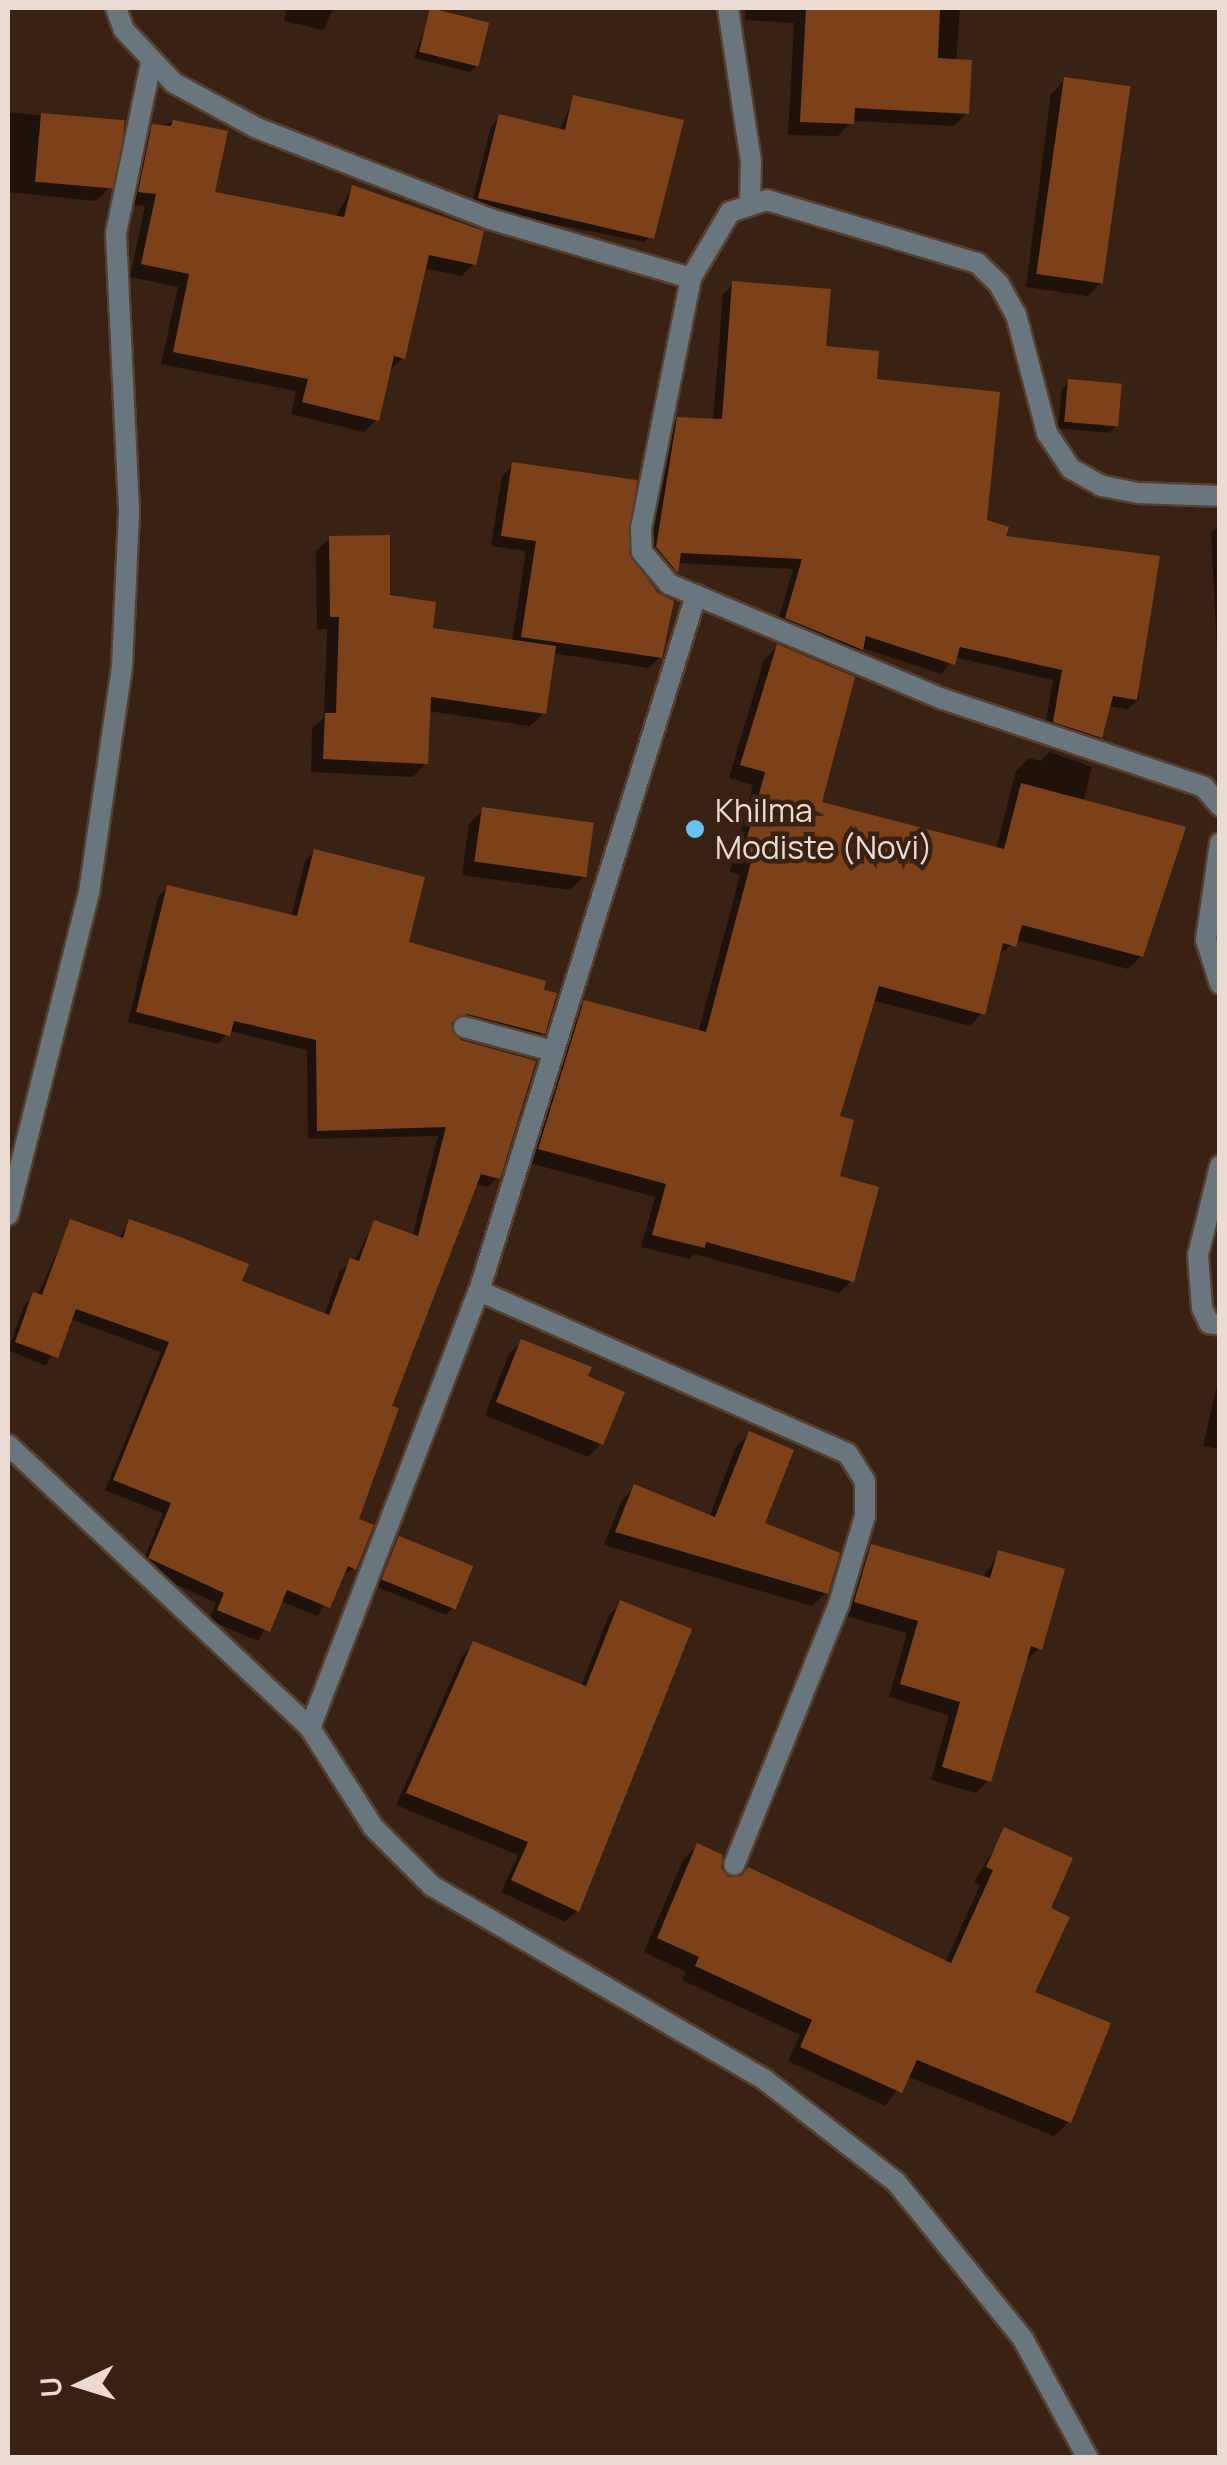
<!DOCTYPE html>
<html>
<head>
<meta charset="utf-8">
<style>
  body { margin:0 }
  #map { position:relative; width:1227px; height:2465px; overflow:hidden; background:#392214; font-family:Manrope,sans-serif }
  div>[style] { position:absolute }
  .shadow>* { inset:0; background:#0007 }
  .building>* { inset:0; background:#7d411a; transform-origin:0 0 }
  .roads { filter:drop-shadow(2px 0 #554032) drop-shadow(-2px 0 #554032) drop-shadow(0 2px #554032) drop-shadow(0 -2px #554032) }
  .service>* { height:20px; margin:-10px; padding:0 10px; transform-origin:10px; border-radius:10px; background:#69767e }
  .minor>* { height:20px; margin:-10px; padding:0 10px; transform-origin:10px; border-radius:10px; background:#69767e }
  .dots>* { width:28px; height:28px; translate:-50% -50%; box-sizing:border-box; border:5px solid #392214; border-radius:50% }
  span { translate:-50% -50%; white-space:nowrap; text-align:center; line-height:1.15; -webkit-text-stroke:9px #392214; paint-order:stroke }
  .poi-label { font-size:32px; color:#ebdbd2 }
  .left { translate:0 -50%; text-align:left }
  .frame { position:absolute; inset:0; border:10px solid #ebdbd2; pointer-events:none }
  .north { position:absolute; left:30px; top:2335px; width:100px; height:100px; -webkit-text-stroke:8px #392214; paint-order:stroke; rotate:266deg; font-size:28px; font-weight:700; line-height:40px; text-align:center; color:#ebdbd2 }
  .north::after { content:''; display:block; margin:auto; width:35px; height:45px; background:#ebdbd2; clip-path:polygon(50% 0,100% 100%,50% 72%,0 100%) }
</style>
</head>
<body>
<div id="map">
  <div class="shadow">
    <div style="clip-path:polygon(287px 8px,334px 8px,323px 30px,284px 21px)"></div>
    <div style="clip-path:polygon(746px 8px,960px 8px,956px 62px,967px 113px,954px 126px,852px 121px,838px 136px,788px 135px,794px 23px,745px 20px)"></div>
    <div style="clip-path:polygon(431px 11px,477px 66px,470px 72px,414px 58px)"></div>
    <div style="clip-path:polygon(1065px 80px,1102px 281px,1088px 296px,1026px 287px,1051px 94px)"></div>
    <div style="clip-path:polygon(574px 98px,653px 233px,644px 242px,471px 207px,491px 126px,500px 117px,559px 131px)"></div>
    <div style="clip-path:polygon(8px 112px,122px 124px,109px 188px,96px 201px,8px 192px)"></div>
    <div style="clip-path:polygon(173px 122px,212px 194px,335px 218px,352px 188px,474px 263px,462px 276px,423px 268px,403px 358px,390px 370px,376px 420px,364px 432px,291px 414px,296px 391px,161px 364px,178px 287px,130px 277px,145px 206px,127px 204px,141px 140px,153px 127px)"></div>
    <div style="clip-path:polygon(733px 284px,874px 382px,985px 522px,1137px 662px,1139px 699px,1128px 709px,1108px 706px,1100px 737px,1090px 747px,1044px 732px,1053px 680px,954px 657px,942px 674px,862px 648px,850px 659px,776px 628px,793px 569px,677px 563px,666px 581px,646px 558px,668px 430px,678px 419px,713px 421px,723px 294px)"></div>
    <div style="clip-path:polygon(1069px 382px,1116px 426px,1109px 433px,1058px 428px,1062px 389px)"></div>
    <div style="clip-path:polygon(513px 465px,626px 554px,657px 595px,660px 657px,649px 668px,552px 653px,544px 713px,530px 726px,428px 711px,426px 763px,413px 777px,311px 772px,312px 729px,324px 717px,327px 629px,317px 630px,316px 551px,330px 538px,430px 630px,512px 642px,526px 551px,491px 546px,502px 476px)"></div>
    <div style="clip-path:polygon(1220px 524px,1220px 667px,1218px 667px,1211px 533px)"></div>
    <div style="clip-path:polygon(777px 647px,819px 804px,996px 849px,1016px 771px,1029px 758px,1041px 761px,1049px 752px,1092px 767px,1083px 803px,1141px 956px,1128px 969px,1016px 940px,997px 957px,982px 1013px,970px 1026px,872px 1000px,837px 1118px,837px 1178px,852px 1280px,839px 1293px,694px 1254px,689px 1259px,641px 1247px,655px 1197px,526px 1162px,572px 1016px,585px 1003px,698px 1033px,740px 875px,730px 872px,753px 785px,729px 778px,764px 660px)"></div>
    <div style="clip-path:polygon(483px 810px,584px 876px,570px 890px,462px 875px,469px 824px)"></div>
    <div style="clip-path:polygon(315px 851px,406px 944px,542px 1033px,533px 1043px,450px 1025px,497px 1178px,488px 1187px,474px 1184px,389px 1407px,356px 1521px,354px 1568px,341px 1576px,318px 1616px,280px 1601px,258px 1641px,209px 1620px,216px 1603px,140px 1568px,163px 1513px,105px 1490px,161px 1352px,70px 1319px,46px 1366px,8px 1350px,24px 1305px,37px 1296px,71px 1222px,118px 1239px,130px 1222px,239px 1283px,324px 1316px,340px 1270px,354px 1262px,374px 1223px,412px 1237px,438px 1136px,308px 1139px,307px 1050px,229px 1031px,218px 1044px,128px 1022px,158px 897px,168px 888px,291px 917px,305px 861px)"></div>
    <div style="clip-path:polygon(522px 1342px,585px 1377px,601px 1444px,588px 1457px,485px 1415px,509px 1354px)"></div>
    <div style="clip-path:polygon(1220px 1373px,1220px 1449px,1203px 1446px)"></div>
    <div style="clip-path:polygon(749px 1434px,762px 1525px,825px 1593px,812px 1606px,604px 1545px,622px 1500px,635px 1487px,709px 1517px,736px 1447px)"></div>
    <div style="clip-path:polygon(400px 1539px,453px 1608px,446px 1615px,377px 1587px)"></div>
    <div style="clip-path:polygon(872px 1547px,982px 1579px,999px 1553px,1039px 1648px,1026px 1661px,988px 1780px,976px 1793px,931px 1780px,949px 1715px,889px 1697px,907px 1633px,843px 1615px,859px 1560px)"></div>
    <div style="clip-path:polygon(621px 1603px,577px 1910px,565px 1922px,501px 1892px,518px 1855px,396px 1805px,462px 1656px,474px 1644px,581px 1686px,609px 1615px)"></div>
    <div style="clip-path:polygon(1005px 1830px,1048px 1909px,1031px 1993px,1069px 2122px,1054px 2136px,907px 2076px,885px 2106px,788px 2061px,800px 2035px,682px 1980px,686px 1972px,644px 1952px,683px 1860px,697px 1846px,727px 1880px,945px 1963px,980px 1885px,974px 1882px)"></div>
  </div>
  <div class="building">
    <div style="left:430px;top:8px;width:61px;height:45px;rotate:14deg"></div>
    <div style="clip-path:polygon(806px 8px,940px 8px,938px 58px,972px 60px,969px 114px,855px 108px,854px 124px,800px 122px)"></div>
    <div style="left:1064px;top:77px;width:67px;height:199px;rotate:8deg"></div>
    <div style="clip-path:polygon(573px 95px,684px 120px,654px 239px,478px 198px,499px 114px,565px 130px)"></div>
    <div style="left:41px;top:113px;width:84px;height:69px;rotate:5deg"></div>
    <div style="clip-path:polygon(173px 120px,228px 131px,215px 192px,344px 217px,352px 185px,484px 231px,476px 265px,429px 255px,405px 359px,394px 356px,379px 421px,302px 402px,308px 379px,173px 352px,189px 274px,141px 264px,156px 194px,138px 192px,152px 124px,171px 126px)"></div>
    <div style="clip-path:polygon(732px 281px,831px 289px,826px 346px,879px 351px,877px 379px,1000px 392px,987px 520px,1009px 527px,1006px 536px,1160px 556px,1137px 700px,1113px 696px,1102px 738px,1053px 722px,1062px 670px,960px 647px,955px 665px,866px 636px,863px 650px,785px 618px,802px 559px,681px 553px,678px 573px,656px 547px,677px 417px,722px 419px)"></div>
    <div style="left:1068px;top:379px;width:54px;height:43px;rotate:5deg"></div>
    <div style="clip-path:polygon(512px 462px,637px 480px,629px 554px,658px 593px,674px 601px,662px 658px,521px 637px,536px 541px,501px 536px)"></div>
    <div style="clip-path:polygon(390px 535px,390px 595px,436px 602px,433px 628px,556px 646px,546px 714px,431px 697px,428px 764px,323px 759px,325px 713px,336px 713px,339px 617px,330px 617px,329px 536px)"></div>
    <div style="clip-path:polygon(777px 644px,855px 677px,822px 802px,1004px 849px,1021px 783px,1186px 827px,1143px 957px,1022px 925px,1016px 947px,1003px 943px,985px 1015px,879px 986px,840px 1116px,854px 1120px,840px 1176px,879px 1187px,854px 1282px,706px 1242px,705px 1248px,652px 1235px,666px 1184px,538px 1149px,584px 1000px,706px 1032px,751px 862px,741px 860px,765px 772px,740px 765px)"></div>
    <div style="left:482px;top:807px;width:113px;height:55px;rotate:8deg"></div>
    <div style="clip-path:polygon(314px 849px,425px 877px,409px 942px,546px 981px,544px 990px,557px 993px,545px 1034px,467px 1014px,451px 1023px,460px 1040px,536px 1061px,500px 1179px,481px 1174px,392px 1406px,399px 1408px,359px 1519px,374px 1525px,356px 1570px,348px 1566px,330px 1608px,287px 1590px,270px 1632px,217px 1610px,224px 1593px,148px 1558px,171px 1503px,113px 1480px,169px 1342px,76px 1309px,58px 1358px,15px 1342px,33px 1292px,42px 1295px,70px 1219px,123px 1238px,129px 1219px,180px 1237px,249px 1264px,242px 1281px,329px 1315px,350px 1258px,359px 1261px,374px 1220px,418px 1236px,446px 1127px,317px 1131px,316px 1040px,234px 1021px,230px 1036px,136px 1012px,167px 885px,297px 916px)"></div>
    <div style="clip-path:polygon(521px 1339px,592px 1367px,588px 1376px,625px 1392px,603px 1445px,496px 1402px)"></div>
    <div style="clip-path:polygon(749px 1431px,794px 1450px,765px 1523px,840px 1553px,828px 1594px,615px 1532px,634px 1484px,715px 1517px)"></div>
    <div style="left:399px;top:1536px;width:80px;height:47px;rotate:22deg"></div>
    <div style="clip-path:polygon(871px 1544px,990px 1578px,998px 1550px,1065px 1569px,1042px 1650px,1031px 1646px,991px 1782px,942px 1767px,960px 1702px,900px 1684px,918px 1621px,854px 1602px)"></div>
    <div style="clip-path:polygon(620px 1600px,692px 1629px,579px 1912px,511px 1880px,528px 1842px,406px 1793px,473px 1641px,586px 1686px)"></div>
    <div style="clip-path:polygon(1004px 1827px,1073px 1858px,1051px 1908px,1070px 1917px,1035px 1992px,1111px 2023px,1071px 2123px,917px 2060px,902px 2093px,800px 2047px,812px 2020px,695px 1966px,699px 1957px,657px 1938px,697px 1843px,723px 1855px,721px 1868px,728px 1877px,742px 1876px,748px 1867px,951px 1963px,993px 1870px,986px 1867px)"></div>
  </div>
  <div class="roads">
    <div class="service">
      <div style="left:1198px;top:1255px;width:92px;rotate:-76.1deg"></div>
    </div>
    <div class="minor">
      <div style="left:116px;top:8px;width:23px;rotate:70deg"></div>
      <div style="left:124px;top:30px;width:73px;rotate:46.7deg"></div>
      <div style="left:174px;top:83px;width:94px;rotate:28.5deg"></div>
      <div style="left:257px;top:128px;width:250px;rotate:21.3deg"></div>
      <div style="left:490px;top:219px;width:209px;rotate:16.4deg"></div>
      <div style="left:728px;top:8px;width:155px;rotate:81.5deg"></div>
      <div style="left:751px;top:161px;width:41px;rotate:91.4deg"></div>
      <div style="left:1220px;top:496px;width:82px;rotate:-177.9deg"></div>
      <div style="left:1138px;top:493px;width:37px;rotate:-169deg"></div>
      <div style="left:1102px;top:486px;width:35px;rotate:-151deg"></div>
      <div style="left:1071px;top:469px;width:43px;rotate:-123.7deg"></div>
      <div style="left:1047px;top:433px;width:122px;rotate:-104.7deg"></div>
      <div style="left:1016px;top:315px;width:35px;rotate:-119deg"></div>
      <div style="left:999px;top:284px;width:30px;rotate:-136deg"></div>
      <div style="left:977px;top:263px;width:219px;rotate:-163.3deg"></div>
      <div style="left:767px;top:200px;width:39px;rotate:162deg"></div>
      <div style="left:730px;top:212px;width:77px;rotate:120.6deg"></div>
      <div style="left:691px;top:278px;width:255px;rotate:101.3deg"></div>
      <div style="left:641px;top:528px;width:24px;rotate:88deg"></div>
      <div style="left:642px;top:552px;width:42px;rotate:49.8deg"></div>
      <div style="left:669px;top:584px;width:297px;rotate:22.8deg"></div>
      <div style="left:943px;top:699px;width:275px;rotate:18.6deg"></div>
      <div style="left:1204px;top:787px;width:25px;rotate:50deg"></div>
      <div style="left:1220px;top:843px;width:98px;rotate:98.2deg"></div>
      <div style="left:1206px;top:940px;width:46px;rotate:72.3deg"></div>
      <div style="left:464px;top:1027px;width:92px;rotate:15.1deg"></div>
      <div style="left:8px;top:1215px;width:332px;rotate:-75.9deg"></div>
      <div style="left:89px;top:893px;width:228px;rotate:-81.7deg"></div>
      <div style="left:122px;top:667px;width:157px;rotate:-87.4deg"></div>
      <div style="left:129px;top:510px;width:277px;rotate:-92.7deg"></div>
      <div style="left:116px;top:233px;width:174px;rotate:-78.4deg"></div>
      <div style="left:1198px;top:1255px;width:53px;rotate:85.7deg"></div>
      <div style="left:1202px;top:1308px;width:17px;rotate:65deg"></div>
      <div style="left:1209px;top:1323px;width:11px;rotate:10deg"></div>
      <div style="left:479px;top:1291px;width:403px;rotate:23.8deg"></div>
      <div style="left:848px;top:1454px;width:32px;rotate:58deg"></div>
      <div style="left:865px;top:1481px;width:35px;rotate:90deg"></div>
      <div style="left:865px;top:1516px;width:92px;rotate:106.5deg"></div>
      <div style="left:839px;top:1604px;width:281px;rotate:111.9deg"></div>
      <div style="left:8px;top:1445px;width:414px;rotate:43.1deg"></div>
      <div style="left:310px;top:1728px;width:117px;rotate:57.5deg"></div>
      <div style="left:373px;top:1827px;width:83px;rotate:45deg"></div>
      <div style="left:432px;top:1886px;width:385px;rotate:30.2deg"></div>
      <div style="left:765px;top:2080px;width:166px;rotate:37.9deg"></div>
      <div style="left:896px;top:2182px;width:202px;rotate:51deg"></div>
      <div style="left:1023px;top:2339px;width:136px;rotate:61.4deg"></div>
      <div style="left:310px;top:1728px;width:469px;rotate:-68.9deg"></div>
      <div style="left:479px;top:1291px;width:729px;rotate:-72.68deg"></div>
    </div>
  </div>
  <div class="dots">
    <div style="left:695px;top:829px;background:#69c3f1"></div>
  </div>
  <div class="poi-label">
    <span class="left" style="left:715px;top:829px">Khilma<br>Modiste (Novi)</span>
  </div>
  <div class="frame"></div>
  <div class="north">U</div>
</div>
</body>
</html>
